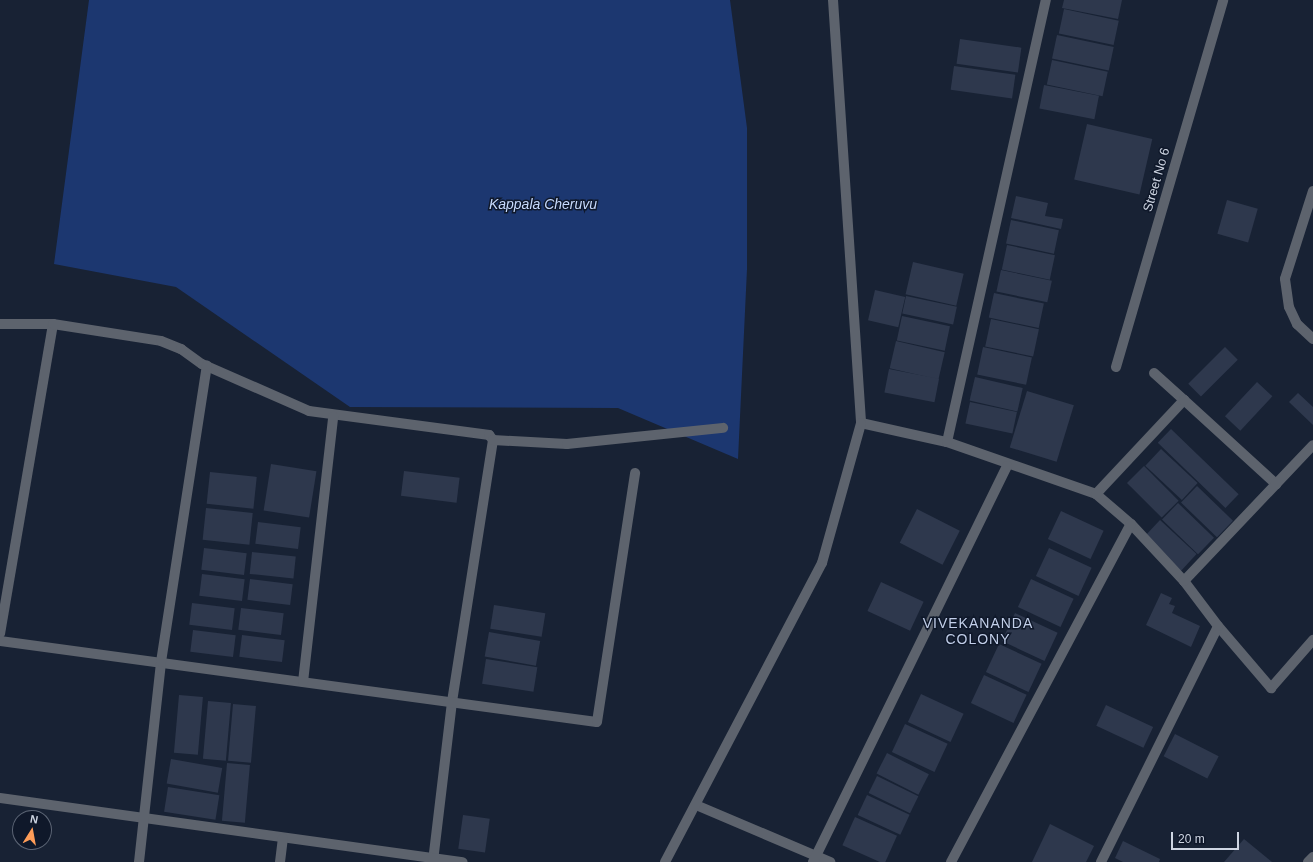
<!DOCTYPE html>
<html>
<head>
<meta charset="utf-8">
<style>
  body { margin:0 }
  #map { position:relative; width:1313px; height:862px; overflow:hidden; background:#182234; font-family:Arial,sans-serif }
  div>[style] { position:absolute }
  .water>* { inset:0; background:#1c3770 }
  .building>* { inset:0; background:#2e384d; transform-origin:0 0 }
  .minor>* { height:10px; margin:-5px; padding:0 5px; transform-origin:5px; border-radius:5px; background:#5d636d }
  span { translate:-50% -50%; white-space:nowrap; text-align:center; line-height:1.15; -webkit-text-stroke:3px #0f182a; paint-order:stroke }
  .street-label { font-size:13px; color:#ced5e2 }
  .water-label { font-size:14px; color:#c7dafd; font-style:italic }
  .neighbourhood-label { font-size:14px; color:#c2cfe9; letter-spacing:1px }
  .north { position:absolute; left:12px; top:810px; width:40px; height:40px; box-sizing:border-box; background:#0f182a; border:1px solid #5b6474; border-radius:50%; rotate:11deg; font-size:11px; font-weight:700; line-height:16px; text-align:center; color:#ced5e2 }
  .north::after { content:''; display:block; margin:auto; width:14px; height:18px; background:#fe9c58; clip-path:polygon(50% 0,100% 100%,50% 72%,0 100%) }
  .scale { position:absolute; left:1171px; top:832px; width:68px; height:18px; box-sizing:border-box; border:2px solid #ced5e2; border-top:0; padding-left:5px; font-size:12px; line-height:14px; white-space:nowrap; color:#ced5e2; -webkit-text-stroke:3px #0f182a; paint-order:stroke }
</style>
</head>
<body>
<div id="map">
  <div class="water">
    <div style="clip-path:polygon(89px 0,730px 0,747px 128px,747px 269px,738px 459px,618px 408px,350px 407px,176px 287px,54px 264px)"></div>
  </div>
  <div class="building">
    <div style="clip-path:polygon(1064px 0,1122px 0,1118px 19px,1062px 8px)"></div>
    <div style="left:1064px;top:9px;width:56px;height:25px;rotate:12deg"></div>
    <div style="left:1057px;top:35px;width:58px;height:24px;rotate:12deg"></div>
    <div style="left:960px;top:39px;width:62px;height:25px;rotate:8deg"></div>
    <div style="left:1052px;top:60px;width:57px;height:25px;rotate:12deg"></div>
    <div style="left:954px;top:66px;width:62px;height:24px;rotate:8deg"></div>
    <div style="left:1044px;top:85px;width:56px;height:24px;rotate:11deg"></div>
    <div style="left:1087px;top:124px;width:67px;height:57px;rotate:13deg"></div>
    <div style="clip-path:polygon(1016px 196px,1048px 203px,1045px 216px,1063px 219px,1061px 229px,1011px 218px)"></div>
    <div style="left:1227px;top:200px;width:32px;height:35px;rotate:16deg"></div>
    <div style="left:1011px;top:220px;width:49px;height:24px;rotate:12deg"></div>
    <div style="left:1007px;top:245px;width:49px;height:25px;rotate:12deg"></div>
    <div style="left:913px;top:262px;width:52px;height:33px;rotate:13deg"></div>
    <div style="left:1001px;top:270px;width:52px;height:22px;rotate:12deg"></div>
    <div style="left:875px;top:290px;width:31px;height:31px;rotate:13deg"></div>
    <div style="left:994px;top:293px;width:51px;height:25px;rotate:12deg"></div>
    <div style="left:906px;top:296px;width:52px;height:18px;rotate:12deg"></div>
    <div style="left:902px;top:316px;width:49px;height:25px;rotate:12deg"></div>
    <div style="left:991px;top:319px;width:49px;height:28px;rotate:12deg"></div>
    <div style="left:896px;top:341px;width:50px;height:28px;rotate:13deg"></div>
    <div style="left:983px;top:347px;width:50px;height:28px;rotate:12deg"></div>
    <div style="left:1225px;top:347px;width:18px;height:52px;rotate:45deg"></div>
    <div style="left:889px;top:369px;width:51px;height:24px;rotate:11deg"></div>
    <div style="left:975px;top:377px;width:49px;height:24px;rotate:13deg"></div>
    <div style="left:1257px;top:382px;width:21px;height:47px;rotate:43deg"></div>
    <div style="left:1027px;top:391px;width:49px;height:59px;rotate:17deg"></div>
    <div style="clip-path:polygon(1298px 393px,1313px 407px,1313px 425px,1289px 402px)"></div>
    <div style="left:970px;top:402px;width:48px;height:22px;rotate:12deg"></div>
    <div style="left:1171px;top:429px;width:94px;height:19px;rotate:44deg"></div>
    <div style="left:1161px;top:449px;width:50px;height:23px;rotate:43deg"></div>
    <div style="left:271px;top:464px;width:46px;height:47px;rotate:9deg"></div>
    <div style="left:1144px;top:466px;width:49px;height:24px;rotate:45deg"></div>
    <div style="left:404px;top:471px;width:56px;height:25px;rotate:7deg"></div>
    <div style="left:210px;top:472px;width:47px;height:32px;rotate:6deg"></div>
    <div style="left:1197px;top:486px;width:50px;height:23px;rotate:44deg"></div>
    <div style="left:1178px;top:503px;width:50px;height:23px;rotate:44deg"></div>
    <div style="left:206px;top:508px;width:47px;height:32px;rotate:6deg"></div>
    <div style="left:917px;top:509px;width:48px;height:38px;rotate:27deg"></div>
    <div style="left:1061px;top:511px;width:47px;height:31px;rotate:25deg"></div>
    <div style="left:1160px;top:520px;width:50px;height:23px;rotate:43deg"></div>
    <div style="left:258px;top:522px;width:43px;height:22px;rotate:7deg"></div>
    <div style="left:204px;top:548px;width:43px;height:22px;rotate:7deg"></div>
    <div style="left:1049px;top:548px;width:47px;height:31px;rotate:25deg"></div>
    <div style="left:252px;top:552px;width:44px;height:22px;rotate:6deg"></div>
    <div style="left:202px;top:574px;width:43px;height:22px;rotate:7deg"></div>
    <div style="left:250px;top:579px;width:43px;height:21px;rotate:7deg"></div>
    <div style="left:1031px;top:579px;width:47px;height:31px;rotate:25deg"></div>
    <div style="left:881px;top:582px;width:47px;height:32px;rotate:25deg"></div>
    <div style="clip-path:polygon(1161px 593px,1172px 598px,1169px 604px,1175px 606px,1172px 613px,1200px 626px,1191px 647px,1146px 625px)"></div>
    <div style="left:192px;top:603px;width:43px;height:22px;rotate:7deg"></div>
    <div style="left:494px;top:605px;width:52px;height:24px;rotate:9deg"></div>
    <div style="left:241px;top:608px;width:43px;height:22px;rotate:7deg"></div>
    <div style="left:1015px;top:613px;width:47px;height:31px;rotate:25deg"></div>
    <div style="left:193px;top:630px;width:43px;height:22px;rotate:7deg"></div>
    <div style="left:489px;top:632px;width:52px;height:25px;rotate:10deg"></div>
    <div style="left:242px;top:635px;width:43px;height:22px;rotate:7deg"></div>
    <div style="left:999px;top:644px;width:47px;height:31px;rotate:25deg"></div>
    <div style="left:486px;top:659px;width:52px;height:25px;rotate:9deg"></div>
    <div style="left:984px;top:675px;width:47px;height:31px;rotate:25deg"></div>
    <div style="left:921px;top:694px;width:47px;height:31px;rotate:25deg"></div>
    <div style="left:179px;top:695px;width:24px;height:58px;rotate:5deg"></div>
    <div style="left:208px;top:701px;width:23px;height:58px;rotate:5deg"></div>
    <div style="left:233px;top:704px;width:23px;height:57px;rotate:5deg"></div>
    <div style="left:1106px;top:705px;width:52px;height:23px;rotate:25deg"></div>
    <div style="left:905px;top:724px;width:47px;height:31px;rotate:25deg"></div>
    <div style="left:1175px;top:734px;width:49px;height:25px;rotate:27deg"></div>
    <div style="left:887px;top:753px;width:47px;height:23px;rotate:27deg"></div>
    <div style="left:171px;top:759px;width:52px;height:25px;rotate:10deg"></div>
    <div style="left:227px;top:763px;width:23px;height:58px;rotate:5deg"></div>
    <div style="left:877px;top:776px;width:46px;height:19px;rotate:26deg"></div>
    <div style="left:168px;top:787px;width:52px;height:25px;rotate:9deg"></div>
    <div style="left:867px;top:795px;width:47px;height:22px;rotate:25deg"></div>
    <div style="left:463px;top:815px;width:27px;height:34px;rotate:8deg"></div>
    <div style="left:855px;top:817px;width:46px;height:31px;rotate:24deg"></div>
    <div style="clip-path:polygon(1050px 824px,1094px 846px,1086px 862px,1032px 862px)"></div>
    <div style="clip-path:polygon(1244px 839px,1272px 862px,1224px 862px)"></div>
    <div style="clip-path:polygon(1123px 841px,1160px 859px,1159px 862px,1123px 862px,1115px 858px)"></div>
  </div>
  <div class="minor">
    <div style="left:833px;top:0;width:424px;rotate:86.2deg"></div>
    <div style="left:861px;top:423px;width:88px;rotate:12.5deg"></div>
    <div style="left:947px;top:442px;width:158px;rotate:19.2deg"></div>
    <div style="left:1096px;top:494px;width:46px;rotate:40.6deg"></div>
    <div style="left:1131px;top:524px;width:78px;rotate:47.1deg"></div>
    <div style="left:1313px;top:191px;width:92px;rotate:107.7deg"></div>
    <div style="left:1285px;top:279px;width:28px;rotate:82deg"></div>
    <div style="left:1289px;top:307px;width:19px;rotate:65deg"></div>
    <div style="left:1297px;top:324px;width:22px;rotate:43deg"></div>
    <div style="left:0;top:324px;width:53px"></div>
    <div style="left:53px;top:324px;width:314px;rotate:99.7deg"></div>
    <div style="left:53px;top:324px;width:109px;rotate:8.9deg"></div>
    <div style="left:161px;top:341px;width:22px;rotate:22deg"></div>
    <div style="left:181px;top:349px;width:26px;rotate:36deg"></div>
    <div style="left:202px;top:364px;width:117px;rotate:23.7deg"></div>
    <div style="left:309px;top:411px;width:182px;rotate:7.6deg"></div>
    <div style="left:489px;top:435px;width:6px;rotate:51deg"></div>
    <div style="left:493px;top:440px;width:265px;rotate:98.9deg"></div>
    <div style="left:452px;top:702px;width:161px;rotate:96.8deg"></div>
    <div style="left:1116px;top:367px;width:382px;rotate:-73.7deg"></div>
    <div style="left:1154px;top:373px;width:40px;rotate:42deg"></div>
    <div style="left:493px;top:440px;width:74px;rotate:3.1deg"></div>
    <div style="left:567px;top:444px;width:157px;rotate:-5.9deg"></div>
    <div style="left:947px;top:442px;width:453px;rotate:-77.4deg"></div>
    <div style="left:1096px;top:494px;width:129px;rotate:-46.9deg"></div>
    <div style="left:1184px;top:400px;width:125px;rotate:42.4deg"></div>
    <div style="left:1218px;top:626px;width:82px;rotate:49.5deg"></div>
    <div style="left:1271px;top:688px;width:64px;rotate:-48.8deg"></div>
    <div style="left:0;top:641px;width:602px;rotate:7.73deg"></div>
    <div style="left:597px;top:722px;width:252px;rotate:-81.3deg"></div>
    <div style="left:303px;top:682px;width:267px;rotate:-83.5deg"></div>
    <div style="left:0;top:798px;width:467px;rotate:7.9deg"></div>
    <div style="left:696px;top:805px;width:146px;rotate:23deg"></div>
    <div style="left:139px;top:862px;width:201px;rotate:-83.7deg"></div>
    <div style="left:161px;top:662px;width:300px;rotate:-81.2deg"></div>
    <div style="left:280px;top:862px;width:24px;rotate:-83deg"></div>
    <div style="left:665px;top:862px;width:338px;rotate:-62.3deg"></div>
    <div style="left:822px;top:563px;width:145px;rotate:-74.4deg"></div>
    <div style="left:813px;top:862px;width:441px;rotate:-63.9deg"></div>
    <div style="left:951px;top:862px;width:383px;rotate:-62deg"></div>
    <div style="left:1101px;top:862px;width:263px;rotate:-63.6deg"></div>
    <div style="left:1218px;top:626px;width:56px;rotate:-127.1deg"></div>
    <div style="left:1184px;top:581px;width:187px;rotate:-46.5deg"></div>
    <div style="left:1308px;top:862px;width:7px;rotate:-45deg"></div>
  </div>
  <div class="street-label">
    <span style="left:1157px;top:180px;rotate:-74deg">Street No 6</span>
  </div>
  <div class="water-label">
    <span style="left:543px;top:204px">Kappala Cheruvu</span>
  </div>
  <div class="neighbourhood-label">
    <span style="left:978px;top:631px">VIVEKANANDA<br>COLONY</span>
  </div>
  <div class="north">N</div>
  <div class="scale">20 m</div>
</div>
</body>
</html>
